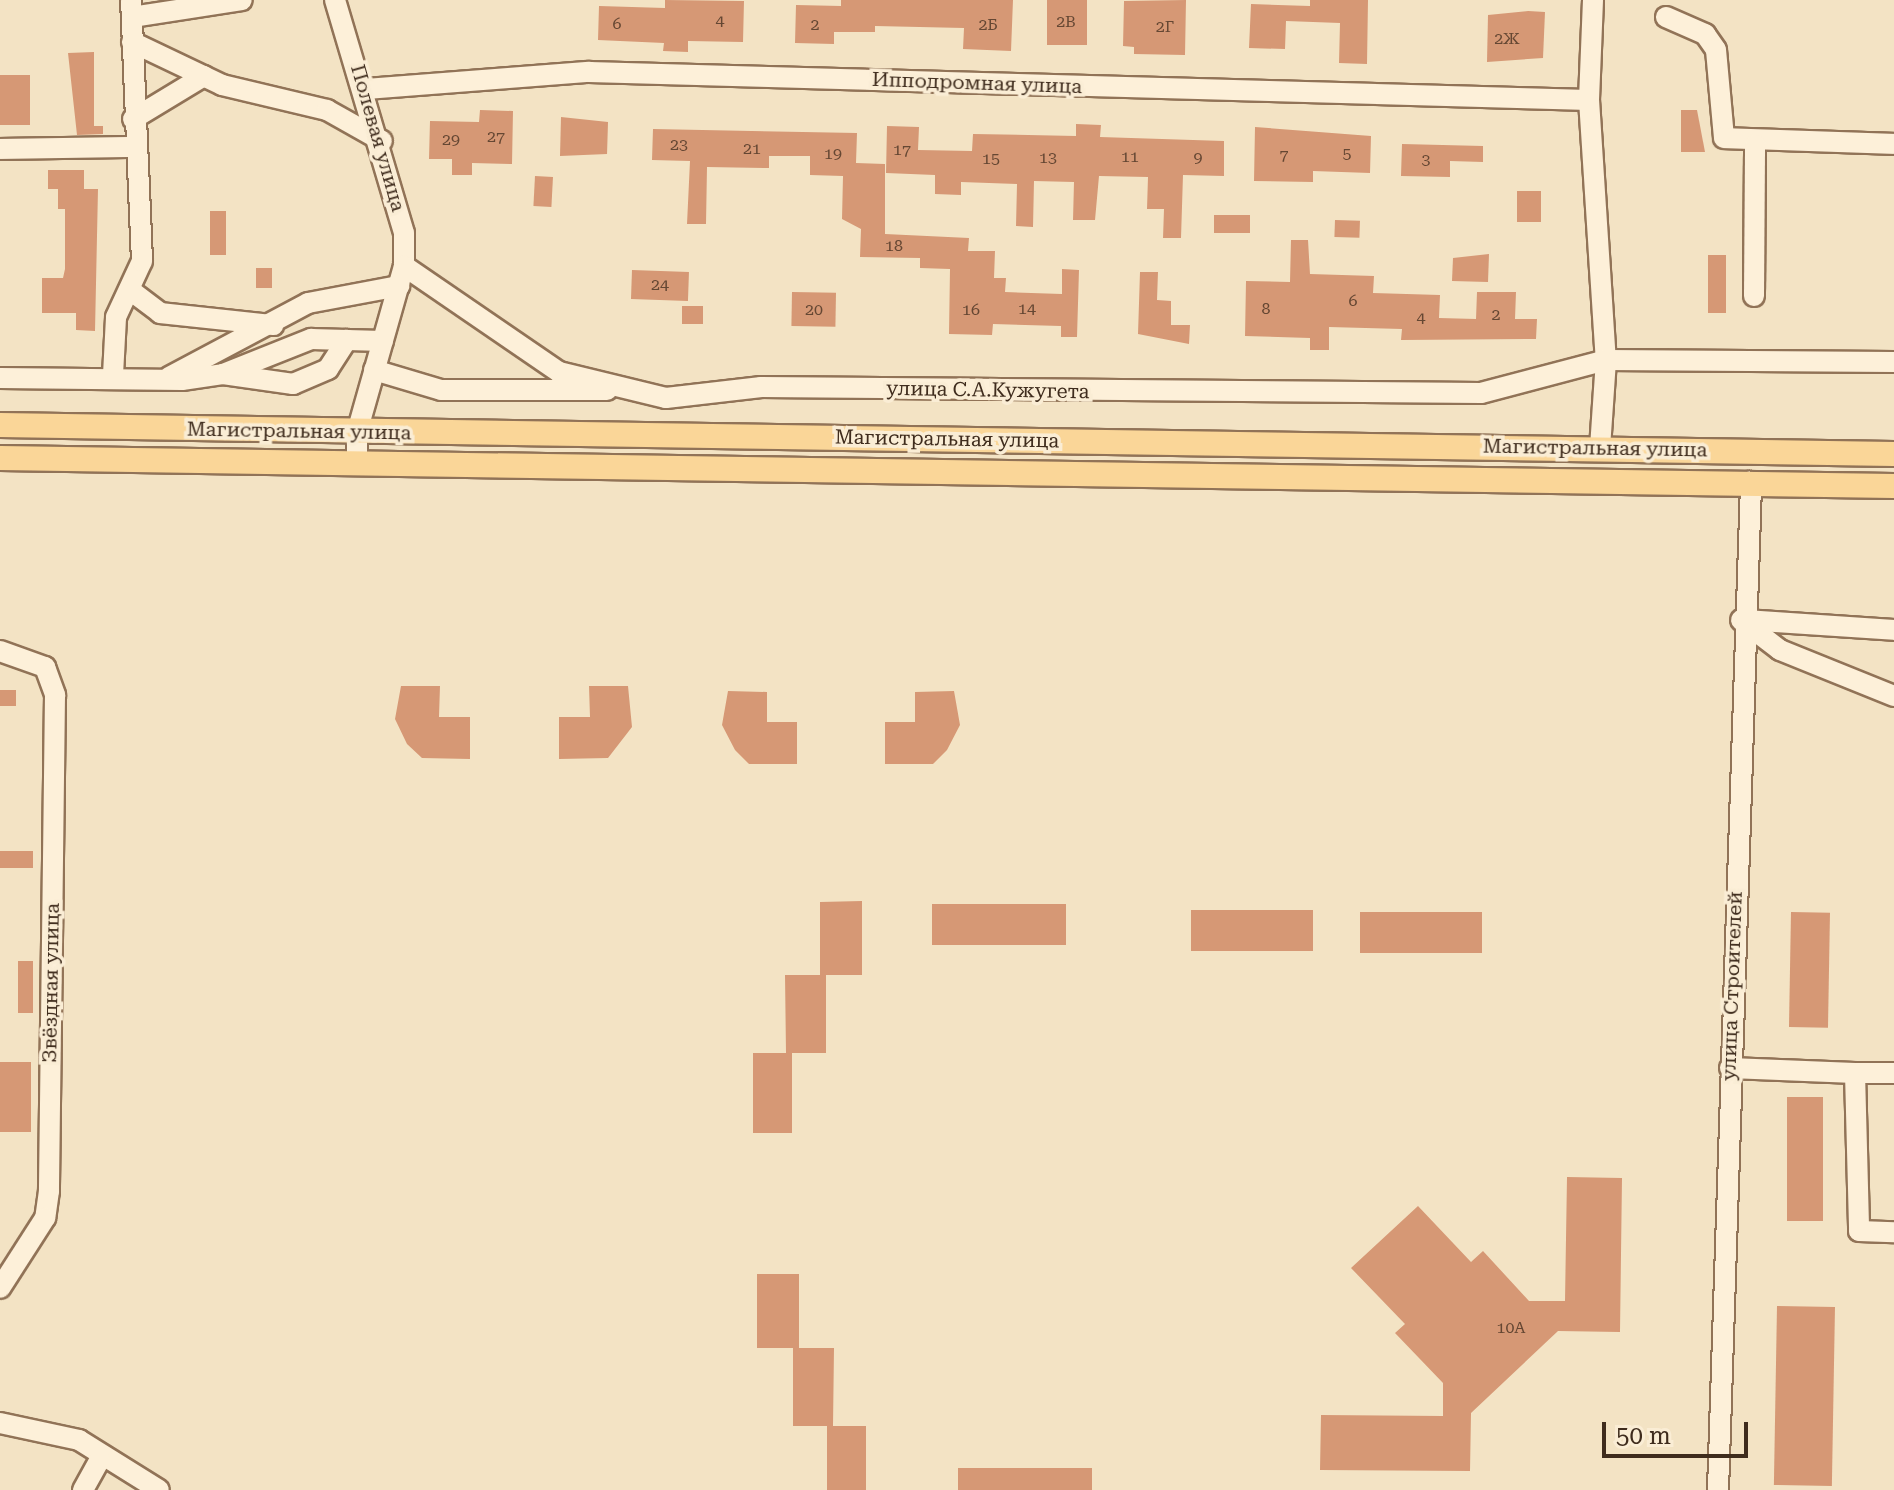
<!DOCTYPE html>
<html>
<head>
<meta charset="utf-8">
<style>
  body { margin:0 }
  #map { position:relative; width:1894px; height:1490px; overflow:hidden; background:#f3e3c4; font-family:"Roboto Serif",serif }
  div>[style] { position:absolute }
  .building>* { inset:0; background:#d69875; transform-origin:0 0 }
  .roads { filter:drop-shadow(2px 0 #917357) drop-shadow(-2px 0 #917357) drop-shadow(0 2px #917357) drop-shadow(0 -2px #917357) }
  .minor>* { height:20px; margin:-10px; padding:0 10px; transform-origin:10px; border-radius:10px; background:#fdf0d9 }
  .major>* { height:24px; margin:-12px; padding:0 12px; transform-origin:12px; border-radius:12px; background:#fad698 }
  span { translate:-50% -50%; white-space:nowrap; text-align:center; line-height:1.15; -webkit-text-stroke:7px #faedd5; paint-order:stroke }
  .number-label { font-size:16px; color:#654733 }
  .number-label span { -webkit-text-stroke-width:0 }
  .street-label { font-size:20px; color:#3f2c1d }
  .scale { position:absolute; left:1602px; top:1422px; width:146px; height:36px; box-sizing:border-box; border:4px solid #3f2c1d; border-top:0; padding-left:10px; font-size:24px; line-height:28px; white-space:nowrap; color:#3f2c1d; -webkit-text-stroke:6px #faedd5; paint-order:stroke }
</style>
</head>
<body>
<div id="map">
  <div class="building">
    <div style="clip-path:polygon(665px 0,744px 1px,743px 42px,688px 41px,688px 52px,663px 51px,664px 43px,598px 40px,599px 6px,665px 8px)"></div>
    <div style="clip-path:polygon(841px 0,1013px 0,1011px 51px,963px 49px,964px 28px,875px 26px,875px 32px,834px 32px,834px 44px,795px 43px,796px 5px,841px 6px)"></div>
    <div style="left:1047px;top:0;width:40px;height:45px"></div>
    <div style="clip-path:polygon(1186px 0,1185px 55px,1134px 54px,1134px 47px,1123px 46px,1124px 1px)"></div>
    <div style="clip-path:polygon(1310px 0,1368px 0,1367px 64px,1339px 63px,1340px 23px,1286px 21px,1285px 49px,1249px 48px,1251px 4px,1310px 6px)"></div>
    <div style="clip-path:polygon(1528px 11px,1545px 12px,1543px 58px,1487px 62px,1488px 15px)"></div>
    <div style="clip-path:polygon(94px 52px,94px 126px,103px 126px,103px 134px,77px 135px,68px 53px)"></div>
    <div style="left:0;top:75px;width:30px;height:50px"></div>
    <div style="clip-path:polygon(480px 110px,513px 111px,512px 164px,472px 163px,472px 175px,452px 175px,452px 159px,429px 159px,430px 121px,479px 122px)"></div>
    <div style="clip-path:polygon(1681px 110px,1697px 110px,1705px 152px,1681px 152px)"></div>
    <div style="clip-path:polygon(561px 117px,608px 122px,607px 154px,560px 156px)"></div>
    <div style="clip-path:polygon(1076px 124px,1101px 125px,1100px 137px,1224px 141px,1224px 176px,1183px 175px,1181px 238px,1163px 238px,1164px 209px,1147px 209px,1148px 177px,1099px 176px,1095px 220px,1073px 220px,1074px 182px,1034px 181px,1033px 227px,1016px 226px,1017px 184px,961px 182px,961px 195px,935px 194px,935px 175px,886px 173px,887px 126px,919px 127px,918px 150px,972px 151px,973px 134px,1076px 136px)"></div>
    <div style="clip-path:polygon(1255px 127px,1371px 136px,1370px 173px,1313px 171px,1313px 182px,1254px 181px)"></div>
    <div style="clip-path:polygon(653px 129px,857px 133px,856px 163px,885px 164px,885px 234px,969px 238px,968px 251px,995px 251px,994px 278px,1006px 278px,1005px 292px,1062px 294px,1062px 269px,1079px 270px,1077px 337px,1061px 337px,1061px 326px,993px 324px,992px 335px,949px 334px,950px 269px,920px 268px,920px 258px,860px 257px,861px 229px,842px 219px,843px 176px,810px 175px,810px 156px,769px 156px,769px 168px,707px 167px,706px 224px,687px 224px,690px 161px,652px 160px)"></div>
    <div style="clip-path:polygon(1402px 144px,1483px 146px,1483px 162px,1450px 161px,1450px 177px,1401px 176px)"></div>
    <div style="clip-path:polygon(48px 170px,84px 170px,84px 189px,98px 189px,95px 331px,76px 330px,76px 313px,42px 313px,42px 278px,63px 278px,65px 269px,65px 209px,58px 209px,58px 189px,48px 189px)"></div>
    <div style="left:535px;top:176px;width:18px;height:30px;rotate:3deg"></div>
    <div style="left:1517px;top:191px;width:24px;height:31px"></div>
    <div style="left:210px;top:211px;width:16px;height:44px"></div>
    <div style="left:1214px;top:215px;width:36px;height:18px"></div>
    <div style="left:1335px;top:220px;width:25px;height:17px;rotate:2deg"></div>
    <div style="clip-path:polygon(1291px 240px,1308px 240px,1310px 274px,1374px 276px,1373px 293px,1440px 295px,1439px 318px,1476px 319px,1477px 292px,1516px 292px,1515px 319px,1537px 319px,1536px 339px,1401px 340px,1402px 329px,1329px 327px,1329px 350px,1310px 350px,1310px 338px,1245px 336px,1246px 281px,1290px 282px)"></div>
    <div style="clip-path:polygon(1489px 254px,1488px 282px,1452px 281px,1453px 258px)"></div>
    <div style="left:1708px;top:255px;width:18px;height:58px"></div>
    <div style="left:256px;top:268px;width:16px;height:20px"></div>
    <div style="left:632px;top:270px;width:57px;height:29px;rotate:2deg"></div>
    <div style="clip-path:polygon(1140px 272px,1158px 272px,1157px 300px,1171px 301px,1171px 325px,1190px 325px,1189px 344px,1138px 334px)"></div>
    <div style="left:792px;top:292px;width:44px;height:34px;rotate:1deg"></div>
    <div style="left:682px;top:306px;width:21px;height:18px"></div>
    <div style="clip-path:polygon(401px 686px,440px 686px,439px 717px,470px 717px,470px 759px,422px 758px,407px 744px,395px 719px)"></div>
    <div style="clip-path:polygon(589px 686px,628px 686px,632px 727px,608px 758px,559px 759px,559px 717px,590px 717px)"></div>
    <div style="left:0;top:690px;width:16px;height:16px"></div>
    <div style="clip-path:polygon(728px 691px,767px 692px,767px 722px,797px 722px,797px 764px,749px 764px,735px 750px,722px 725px)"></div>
    <div style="clip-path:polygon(954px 691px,960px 725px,947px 750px,933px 764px,885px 764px,885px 722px,915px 722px,915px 692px)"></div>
    <div style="left:0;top:851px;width:33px;height:17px"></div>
    <div style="clip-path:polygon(862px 901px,862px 975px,826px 975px,826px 1053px,792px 1053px,792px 1133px,753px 1133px,753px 1053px,786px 1053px,785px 975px,820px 975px,820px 902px)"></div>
    <div style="left:932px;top:904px;width:134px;height:41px"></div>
    <div style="left:1191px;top:910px;width:122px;height:41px"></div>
    <div style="left:1360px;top:912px;width:122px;height:41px"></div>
    <div style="left:1791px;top:912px;width:39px;height:115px;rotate:1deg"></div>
    <div style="left:18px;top:961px;width:15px;height:52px"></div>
    <div style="left:0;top:1062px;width:31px;height:70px"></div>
    <div style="left:1787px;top:1097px;width:36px;height:124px"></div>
    <div style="clip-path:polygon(1567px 1177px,1622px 1178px,1620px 1332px,1558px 1331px,1471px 1413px,1470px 1471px,1320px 1470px,1321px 1415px,1443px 1416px,1443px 1383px,1395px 1333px,1405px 1324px,1351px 1268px,1418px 1206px,1471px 1262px,1483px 1251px,1529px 1301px,1565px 1301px)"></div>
    <div style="clip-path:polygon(757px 1274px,799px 1274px,799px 1348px,834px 1348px,833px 1426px,866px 1426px,866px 1490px,827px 1490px,827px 1426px,793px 1426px,793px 1348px,757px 1348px)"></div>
    <div style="left:1777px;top:1306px;width:58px;height:179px;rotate:1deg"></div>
    <div style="left:958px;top:1468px;width:134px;height:22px"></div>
  </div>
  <div class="roads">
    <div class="minor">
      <div style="left:335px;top:0;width:243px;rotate:73.5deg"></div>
      <div style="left:404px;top:233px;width:33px;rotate:90deg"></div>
      <div style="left:404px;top:266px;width:173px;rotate:105.8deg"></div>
      <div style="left:357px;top:432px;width:33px;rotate:90deg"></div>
      <div style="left:1593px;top:0;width:100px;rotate:92.3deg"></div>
      <div style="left:1589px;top:100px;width:261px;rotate:86.3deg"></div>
      <div style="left:1606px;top:360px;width:88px;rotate:93.9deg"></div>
      <div style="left:132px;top:17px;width:111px;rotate:-8.8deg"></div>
      <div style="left:1666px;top:17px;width:43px;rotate:23.6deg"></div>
      <div style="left:1705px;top:34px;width:19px;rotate:55deg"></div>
      <div style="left:1716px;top:50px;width:88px;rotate:84.8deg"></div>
      <div style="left:1724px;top:138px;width:170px;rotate:2deg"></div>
      <div style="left:132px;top:42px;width:100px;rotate:25.5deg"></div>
      <div style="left:222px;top:85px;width:108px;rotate:13.4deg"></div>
      <div style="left:327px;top:110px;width:63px;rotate:29.4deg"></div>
      <div style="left:366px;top:89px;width:224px;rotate:-4.4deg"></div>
      <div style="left:589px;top:72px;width:1000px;rotate:1.6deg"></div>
      <div style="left:133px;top:119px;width:83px;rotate:-31.2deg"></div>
      <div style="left:0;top:149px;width:134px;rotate:-0.9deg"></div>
      <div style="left:404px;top:266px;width:188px;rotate:34.4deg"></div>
      <div style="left:559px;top:372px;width:110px;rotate:13.7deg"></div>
      <div style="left:666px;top:398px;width:96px;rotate:-6.6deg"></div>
      <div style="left:761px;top:387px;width:720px;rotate:0.48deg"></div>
      <div style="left:1481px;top:393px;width:129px;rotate:-14.8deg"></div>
      <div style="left:1606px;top:360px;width:288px;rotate:0.4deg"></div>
      <div style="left:130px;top:290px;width:38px;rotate:37deg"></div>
      <div style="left:160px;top:313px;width:114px;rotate:6.1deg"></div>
      <div style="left:1754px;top:296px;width:151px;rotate:-89.6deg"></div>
      <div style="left:374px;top:370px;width:70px;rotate:16.6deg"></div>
      <div style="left:441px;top:390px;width:166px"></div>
      <div style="left:223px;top:374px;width:71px;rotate:8.1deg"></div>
      <div style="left:293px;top:384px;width:38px;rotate:-23deg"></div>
      <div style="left:328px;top:369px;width:35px;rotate:-57deg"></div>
      <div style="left:113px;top:375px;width:58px;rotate:-87deg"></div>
      <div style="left:116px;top:317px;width:62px;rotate:-65.1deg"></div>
      <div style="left:142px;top:261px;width:261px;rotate:-92.4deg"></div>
      <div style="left:169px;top:377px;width:157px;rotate:-28deg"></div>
      <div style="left:308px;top:303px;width:93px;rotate:-10.6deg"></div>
      <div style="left:0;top:378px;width:182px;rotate:0.6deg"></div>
      <div style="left:182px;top:380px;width:41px;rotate:-8.3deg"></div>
      <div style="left:223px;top:374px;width:95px;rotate:-21.7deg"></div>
      <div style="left:311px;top:339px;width:72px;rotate:1.6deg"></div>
      <div style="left:1741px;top:620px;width:49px;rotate:37.6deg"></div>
      <div style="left:1780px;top:650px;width:123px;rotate:22deg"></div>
      <div style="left:1745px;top:620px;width:149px;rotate:3.8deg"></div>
      <div style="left:0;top:651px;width:48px;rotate:19.6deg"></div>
      <div style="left:45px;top:667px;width:30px;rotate:70deg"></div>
      <div style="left:55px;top:695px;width:496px;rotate:90.7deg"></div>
      <div style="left:49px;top:1191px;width:27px;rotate:98deg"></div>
      <div style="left:45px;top:1218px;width:83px;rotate:122.7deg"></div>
      <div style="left:1730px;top:1068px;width:125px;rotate:2.3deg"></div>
      <div style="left:1894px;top:1073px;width:39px;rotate:180deg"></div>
      <div style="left:1855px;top:1073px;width:158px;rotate:88.5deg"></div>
      <div style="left:1859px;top:1231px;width:35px;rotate:2deg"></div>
      <div style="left:0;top:1423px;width:81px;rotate:12.1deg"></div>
      <div style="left:79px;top:1440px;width:94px;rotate:32deg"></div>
      <div style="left:83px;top:1490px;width:35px;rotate:-61deg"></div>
      <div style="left:1718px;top:1490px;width:1009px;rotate:-88.12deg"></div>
    </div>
    <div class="major">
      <div style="left:0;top:425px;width:1894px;rotate:0.88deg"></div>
      <div style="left:0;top:458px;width:1894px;rotate:0.85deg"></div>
    </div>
  </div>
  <div class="number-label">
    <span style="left:720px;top:21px">4</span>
    <span style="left:1066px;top:22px">2В</span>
    <span style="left:617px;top:24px">6</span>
    <span style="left:815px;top:25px">2</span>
    <span style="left:988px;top:25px">2Б</span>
    <span style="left:1165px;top:27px">2Г</span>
    <span style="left:1507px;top:39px">2Ж</span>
    <span style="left:496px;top:137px">27</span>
    <span style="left:451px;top:140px">29</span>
    <span style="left:679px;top:145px">23</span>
    <span style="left:752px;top:149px">21</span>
    <span style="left:902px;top:150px">17</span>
    <span style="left:833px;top:154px">19</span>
    <span style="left:1347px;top:154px">5</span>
    <span style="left:1284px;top:155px">7</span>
    <span style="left:1130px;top:157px">11</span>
    <span style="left:1048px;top:158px">13</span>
    <span style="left:1198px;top:158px">9</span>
    <span style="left:991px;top:159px">15</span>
    <span style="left:1426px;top:160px">3</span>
    <span style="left:894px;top:246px">18</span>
    <span style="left:660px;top:285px">24</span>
    <span style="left:1353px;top:301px">6</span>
    <span style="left:1027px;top:309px">14</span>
    <span style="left:1266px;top:309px">8</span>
    <span style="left:814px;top:310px">20</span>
    <span style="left:971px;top:310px">16</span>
    <span style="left:1496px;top:315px">2</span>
    <span style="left:1421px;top:318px">4</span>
    <span style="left:1511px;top:1328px">10А</span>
  </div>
  <div class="street-label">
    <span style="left:977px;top:83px;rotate:2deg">Ипподромная улица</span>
    <span style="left:378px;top:138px;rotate:74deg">Полевая улица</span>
    <span style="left:988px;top:390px;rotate:1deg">улица С.А.Кужугета</span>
    <span style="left:299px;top:431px;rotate:1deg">Магистральная улица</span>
    <span style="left:947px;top:439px;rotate:1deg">Магистральная улица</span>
    <span style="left:1595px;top:448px;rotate:1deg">Магистральная улица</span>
    <span style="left:51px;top:983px;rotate:-89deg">Звёздная улица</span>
    <span style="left:1732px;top:986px;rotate:-88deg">улица Строителей</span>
  </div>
  <div class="scale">50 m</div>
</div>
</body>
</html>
